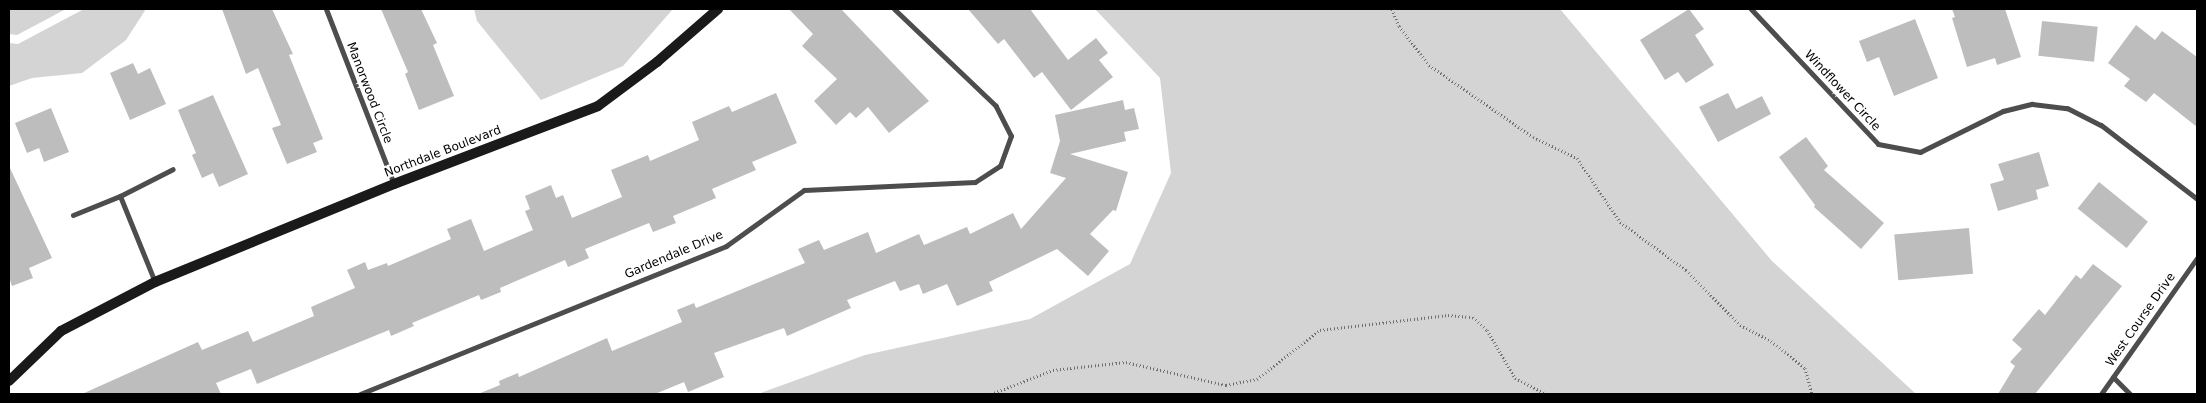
<!DOCTYPE html>
<html>
<head>
<meta charset="utf-8">
<style>
  body { margin:0 }
  #map { position:relative; width:2206px; height:403px; overflow:hidden; background:#fff; font-family:"DejaVu Sans",sans-serif }
  div>[style] { position:absolute }
  .green>* { inset:0; background:#d4d4d4 }
  .building>* { inset:0; background:#bdbdbd; transform-origin:0 0 }
  .path>* { height:3px; margin-top:-1.5px; transform-origin:0; background:repeating-linear-gradient(90deg,#6f6f6f 0 1px,transparent 0 3.5px) }
  .street>* { height:5px; margin:-2.5px; padding:0 2.5px; transform-origin:2.5px; border-radius:2.5px; background:#4d4d4d }
  .secondary>* { height:10px; margin:-5px; padding:0 5px; transform-origin:5px; border-radius:5px; background:#1a1a1a }
  span { translate:-50% -50%; white-space:nowrap; text-align:center; line-height:1.15; -webkit-text-stroke:4px #fff; paint-order:stroke }
  .street-label { font-size:12px; color:#000 }
  .frame { position:absolute; inset:0; border:10px solid #000; pointer-events:none }
</style>
</head>
<body>
<div id="map">
  <div class="green">
    <div style="clip-path:polygon(9px 9px,66px 9px,17px 35px,9px 34px)"></div>
    <div style="clip-path:polygon(84px 9px,146px 9px,126px 40px,82px 73px,32px 78px,9px 86px,9px 43px,18px 44px)"></div>
    <div style="clip-path:polygon(474px 9px,673px 9px,623px 66px,541px 100px,477px 21px)"></div>
    <div style="clip-path:polygon(1095px 9px,1560px 9px,1772px 261px,1916px 394px,758px 394px,865px 355px,1030px 319px,1130px 264px,1171px 173px,1160px 78px)"></div>
  </div>
  <div class="building">
    <div style="clip-path:polygon(222px 9px,272px 9px,293px 54px,289px 55px,323px 139px,313px 143px,317px 152px,287px 164px,272px 128px,281px 125px,258px 68px,246px 74px)"></div>
    <div style="clip-path:polygon(381px 9px,421px 9px,437px 43px,433px 45px,454px 96px,419px 110px,405px 74px,408px 72px)"></div>
    <div style="clip-path:polygon(789px 9px,841px 9px,929px 101px,889px 133px,868px 107px,856px 118px,850px 112px,836px 125px,814px 101px,837px 79px,802px 46px,813px 34px)"></div>
    <div style="clip-path:polygon(968px 9px,1030px 9px,1068px 60px,1096px 38px,1108px 53px,1099px 60px,1113px 77px,1071px 110px,1042px 72px,1034px 78px,1004px 39px,998px 44px)"></div>
    <div style="clip-path:polygon(1689px 9px,1704px 29px,1695px 35px,1714px 65px,1686px 83px,1678px 72px,1665px 80px,1640px 40px)"></div>
    <div style="clip-path:polygon(1952px 9px,2005px 9px,2021px 57px,1997px 65px,1995px 58px,1967px 67px,1952px 18px,1955px 17px)"></div>
    <div style="clip-path:polygon(1915px 19px,1938px 78px,1894px 96px,1879px 57px,1867px 62px,1859px 41px)"></div>
    <div style="left:2042px;top:21px;width:56px;height:35px;rotate:6deg"></div>
    <div style="clip-path:polygon(2136px 25px,2155px 40px,2162px 31px,2197px 57px,2197px 127px,2154px 93px,2146px 102px,2124px 86px,2130px 79px,2108px 63px)"></div>
    <div style="clip-path:polygon(133px 63px,138px 74px,150px 68px,166px 104px,130px 120px,110px 73px)"></div>
    <div style="clip-path:polygon(776px 93px,797px 143px,752px 162px,756px 170px,712px 189px,716px 198px,673px 216px,676px 223px,653px 232px,649px 223px,585px 249px,589px 258px,568px 267px,565px 260px,500px 288px,501px 292px,481px 300px,479px 295px,412px 323px,414px 326px,391px 336px,389px 330px,257px 384px,251px 369px,216px 383px,221px 394px,82px 394px,198px 342px,202px 350px,248px 331px,253px 342px,314px 316px,311px 307px,355px 288px,347px 270px,365px 262px,368px 270px,387px 263px,388px 266px,451px 239px,447px 229px,471px 219px,484px 251px,533px 230px,525px 211px,530px 209px,525px 196px,551px 185px,556px 198px,563px 195px,572px 218px,622px 197px,611px 170px,648px 155px,650px 161px,699px 140px,692px 122px,729px 106px,732px 112px)"></div>
    <div style="clip-path:polygon(1728px 93px,1736px 109px,1762px 96px,1771px 114px,1718px 142px,1699px 107px)"></div>
    <div style="clip-path:polygon(213px 95px,248px 174px,219px 187px,213px 173px,202px 178px,192px 155px,196px 153px,178px 110px)"></div>
    <div style="clip-path:polygon(1123px 100px,1125px 110px,1134px 108px,1139px 129px,1124px 132px,1126px 141px,1070px 154px,1128px 172px,1116px 211px,1113px 210px,1090px 234px,1109px 251px,1088px 276px,1057px 249px,989px 282px,993px 291px,957px 306px,947px 284px,923px 294px,919px 284px,900px 291px,895px 281px,847px 300px,851px 308px,787px 336px,784px 328px,714px 353px,724px 377px,688px 392px,684px 382px,655px 394px,478px 394px,500px 385px,499px 381px,518px 373px,519px 377px,607px 338px,612px 351px,682px 322px,677px 310px,694px 303px,696px 308px,805px 263px,798px 249px,819px 240px,824px 250px,868px 232px,876px 253px,919px 234px,924px 245px,967px 227px,970px 234px,1013px 213px,1021px 229px,1066px 178px,1050px 173px,1060px 141px,1055px 115px)"></div>
    <div style="clip-path:polygon(51px 108px,69px 152px,44px 162px,39px 148px,27px 153px,15px 123px)"></div>
    <div style="clip-path:polygon(1806px 137px,1828px 166px,1824px 170px,1884px 223px,1861px 249px,1814px 207px,1815px 205px,1779px 157px)"></div>
    <div style="clip-path:polygon(2039px 152px,2049px 186px,2036px 190px,2038px 199px,1998px 211px,1990px 184px,2004px 180px,1998px 164px)"></div>
    <div style="clip-path:polygon(9px 166px,52px 258px,29px 268px,33px 278px,12px 286px,9px 277px)"></div>
    <div style="left:2099px;top:182px;width:63px;height:34px;rotate:39deg"></div>
    <div style="left:1969px;top:228px;width:46px;height:75px;rotate:85deg"></div>
    <div style="clip-path:polygon(2093px 264px,2122px 286px,2035px 394px,1998px 394px,2015px 366px,2010px 362px,2022px 349px,2012px 340px,2039px 309px,2045px 315px,2076px 275px,2081px 279px)"></div>
  </div>
  <div class="path">
    <div style="left:1392px;top:9px;width:18px;rotate:68deg"></div>
    <div style="left:1399px;top:26px;width:49px;rotate:52.4deg"></div>
    <div style="left:1429px;top:65px;width:126px;rotate:34.7deg"></div>
    <div style="left:1533px;top:137px;width:49px;rotate:25.5deg"></div>
    <div style="left:1577px;top:158px;width:77px;rotate:56.1deg"></div>
    <div style="left:1620px;top:222px;width:82px;rotate:36deg"></div>
    <div style="left:1686px;top:270px;width:77px;rotate:45.5deg"></div>
    <div style="left:1740px;top:325px;width:35px;rotate:27deg"></div>
    <div style="left:1771px;top:341px;width:43px;rotate:38.5deg"></div>
    <div style="left:1805px;top:368px;width:27px;rotate:75deg"></div>
    <div style="left:991px;top:394px;width:66px;rotate:-21.2deg"></div>
    <div style="left:1053px;top:370px;width:73px;rotate:-6.3deg"></div>
    <div style="left:1126px;top:362px;width:103px;rotate:13deg"></div>
    <div style="left:1226px;top:385px;width:32px;rotate:-11deg"></div>
    <div style="left:1257px;top:379px;width:80px;rotate:-37.9deg"></div>
    <div style="left:1320px;top:330px;width:129px;rotate:-6.7deg"></div>
    <div style="left:1448px;top:315px;width:25px;rotate:5deg"></div>
    <div style="left:1473px;top:317px;width:19px;rotate:43deg"></div>
    <div style="left:1487px;top:330px;width:56px;rotate:59.7deg"></div>
    <div style="left:1515px;top:378px;width:36px;rotate:27deg"></div>
  </div>
  <div class="street">
    <div style="left:326px;top:9px;width:188px;rotate:68.8deg"></div>
    <div style="left:1751px;top:9px;width:185px;rotate:46.7deg"></div>
    <div style="left:1878px;top:144px;width:43px;rotate:10.8deg"></div>
    <div style="left:1920px;top:152px;width:93px;rotate:-26.3deg"></div>
    <div style="left:2003px;top:111px;width:30px;rotate:-14deg"></div>
    <div style="left:2032px;top:104px;width:35px;rotate:7deg"></div>
    <div style="left:2067px;top:108px;width:38px;rotate:27deg"></div>
    <div style="left:2101px;top:125px;width:121px;rotate:37.6deg"></div>
    <div style="left:120px;top:196px;width:93px;rotate:67.9deg"></div>
    <div style="left:73px;top:215px;width:51px;rotate:-22deg"></div>
    <div style="left:120px;top:196px;width:59px;rotate:-27deg"></div>
    <div style="left:2113px;top:377px;width:24px;rotate:45deg"></div>
    <div style="left:360px;top:394px;width:395px;rotate:-22deg"></div>
    <div style="left:726px;top:246px;width:96px;rotate:-35.7deg"></div>
    <div style="left:804px;top:190px;width:171px;rotate:-2.7deg"></div>
    <div style="left:975px;top:182px;width:30px;rotate:-33deg"></div>
    <div style="left:1000px;top:166px;width:32px;rotate:-70deg"></div>
    <div style="left:1011px;top:136px;width:34px;rotate:-117deg"></div>
    <div style="left:996px;top:106px;width:141px;rotate:-136.4deg"></div>
    <div style="left:2101px;top:394px;width:166px;rotate:-54.8deg"></div>
  </div>
  <div class="secondary">
    <div style="left:9px;top:381px;width:72px;rotate:-43.9deg"></div>
    <div style="left:61px;top:331px;width:106px;rotate:-27.5deg"></div>
    <div style="left:155px;top:282px;width:258px;rotate:-22.3deg"></div>
    <div style="left:394px;top:184px;width:218px;rotate:-20.9deg"></div>
    <div style="left:598px;top:106px;width:74px;rotate:-36.7deg"></div>
    <div style="left:657px;top:62px;width:81px;rotate:-41deg"></div>
  </div>
  <div class="street-label">
    <span style="left:1842px;top:91px;rotate:47deg">Windflower Circle</span>
    <span style="left:369px;top:93px;rotate:69deg">Manorwood Circle</span>
    <span style="left:443px;top:152px;rotate:-21deg">Northdale Boulevard</span>
    <span style="left:674px;top:255px;rotate:-23deg">Gardendale Drive</span>
    <span style="left:2141px;top:320px;rotate:-55deg">West Course Drive</span>
  </div>
  <div class="frame"></div>
</div>
</body>
</html>
